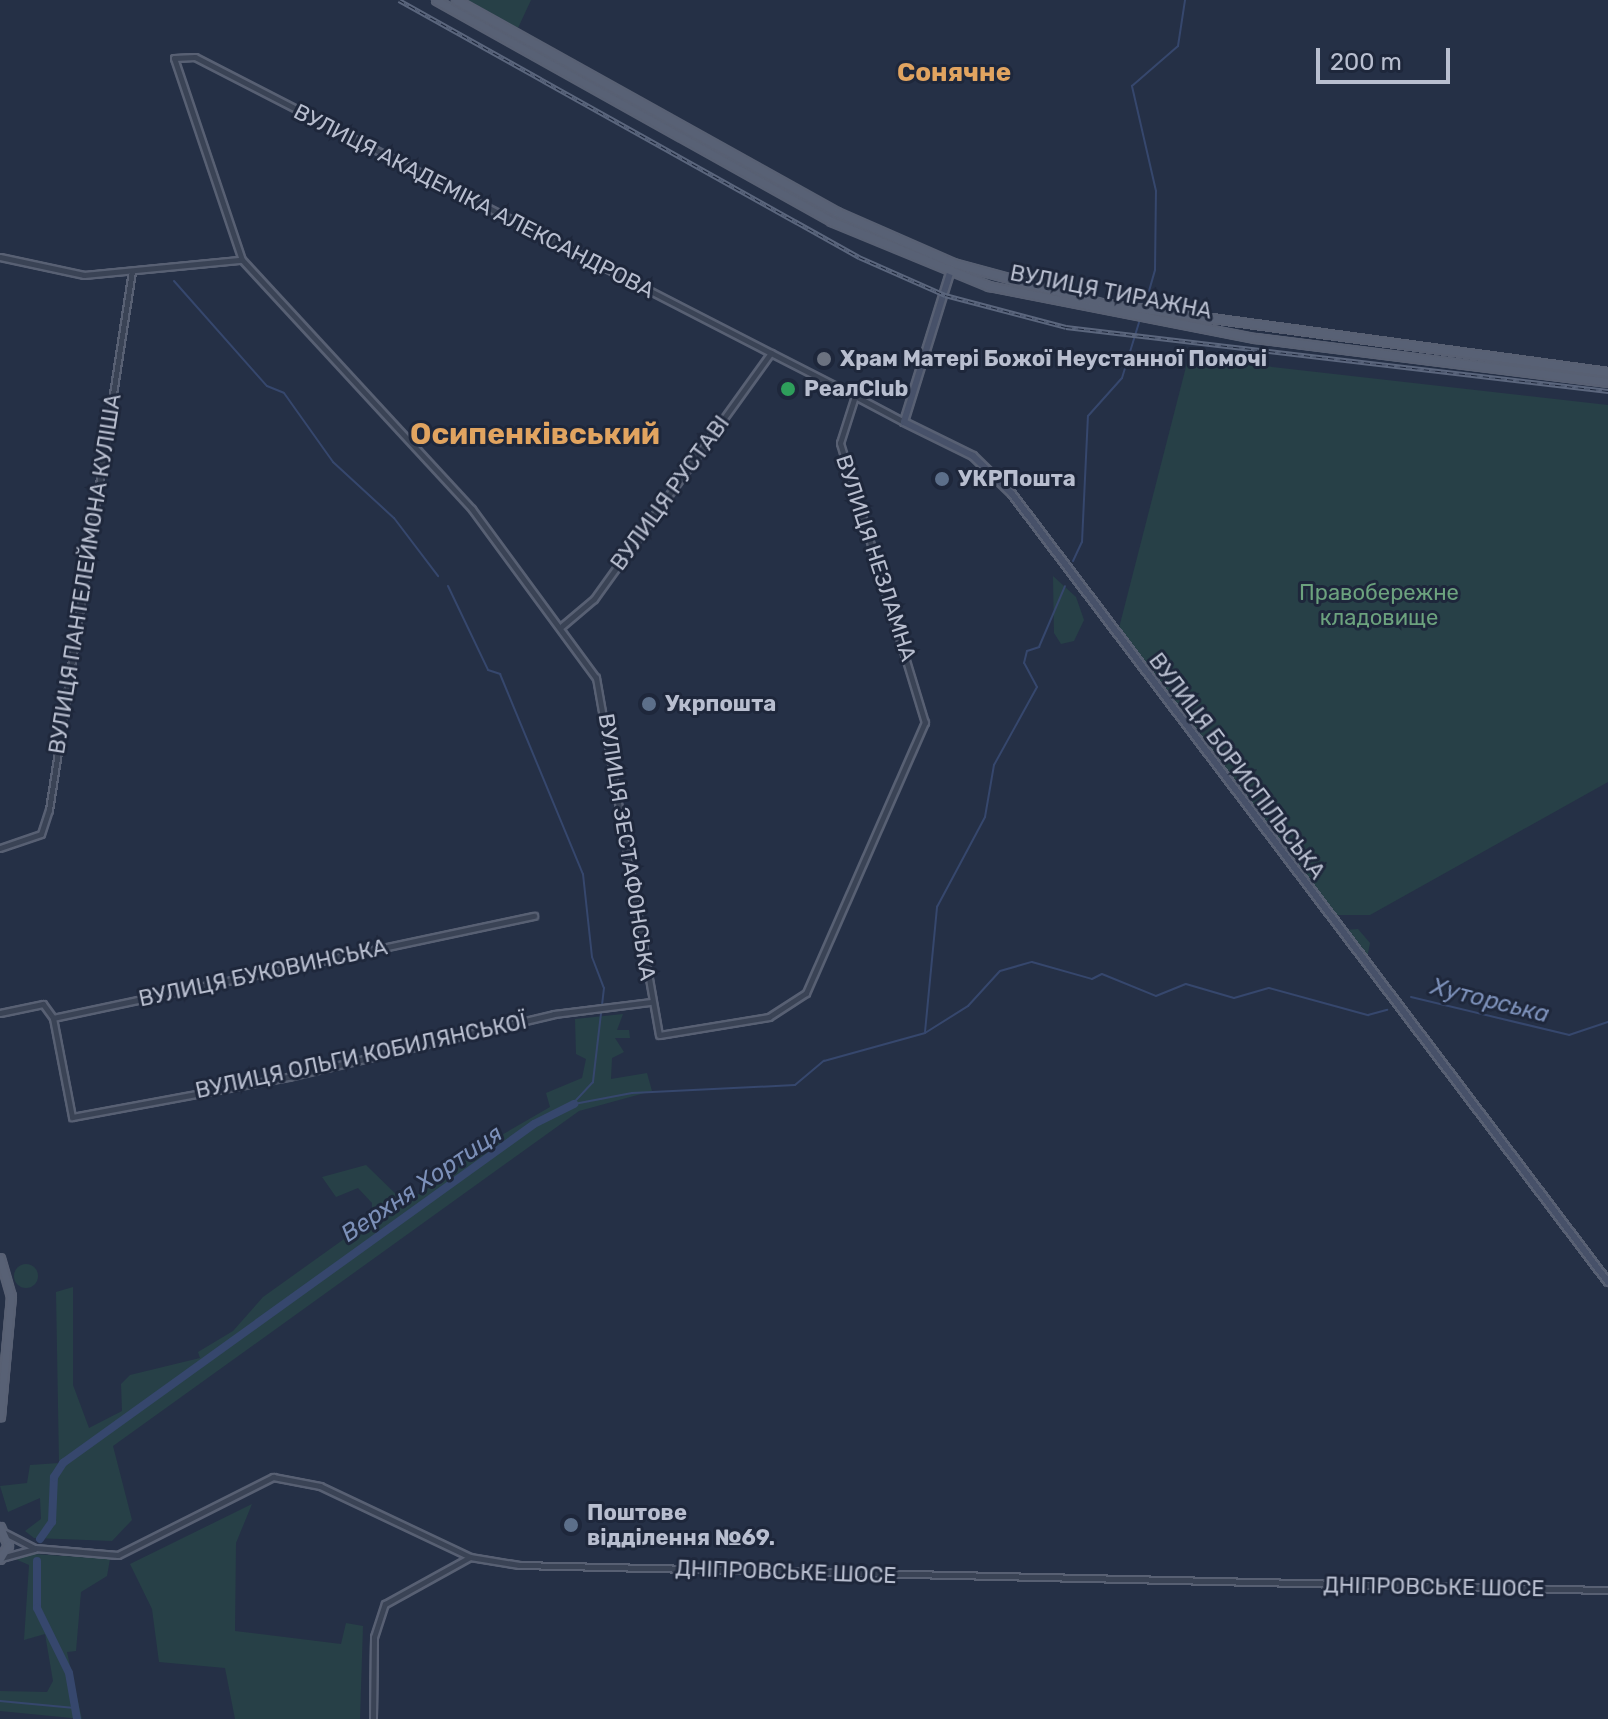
<!DOCTYPE html>
<html>
<head>
<meta charset="utf-8">
<style>
  body { margin:0 }
  #map { position:relative; width:1608px; height:1719px; overflow:hidden; background:#253046; font-family:Rubik,sans-serif }
  div>[style] { position:absolute }
  .green>* { inset:0; background:#274047 }
  .round { border-radius:50% }
  .stream>* { height:2px; margin:-1px; padding:0 1px; transform-origin:1px; border-radius:1px; background:#36476d }
  .river>* { height:8px; margin:-4px; padding:0 4px; transform-origin:4px; border-radius:4px; background:#36476d }
  .roads { filter:drop-shadow(2px 0 #586073) drop-shadow(-2px 0 #586073) drop-shadow(0 2px #586073) drop-shadow(0 -2px #586073) }
  .tertiary>* { height:5px; margin:-2.5px; padding:0 2.5px; transform-origin:2.5px; border-radius:2.5px; background:#3a4355 }
  .secondary>* { height:6px; margin:-3px; padding:0 3px; transform-origin:3px; border-radius:3px; background:#475169 }
  .primary>* { height:7px; margin:-3.5px; padding:0 3.5px; transform-origin:3.5px; border-radius:3.5px; background:#586175 }
  .rail>* { height:5px; margin-top:-2.5px; transform-origin:0; background:repeating-linear-gradient(90deg,#1e273b 0 6px,#5b667d 0 12px); box-sizing:border-box; border-block:2px solid #5b667d }
  .dots>* { width:22px; height:22px; translate:-50% -50%; box-sizing:border-box; border:4px solid #1e273b; border-radius:50% }
  span { translate:-50% -50%; white-space:nowrap; text-align:center; line-height:1.15; -webkit-text-stroke:6px #1e273b; paint-order:stroke }
  .street-label { font-size:22px; color:#b8becf }
  .poi-label { font-size:22px; color:#b8becf; font-weight:700 }
  .left { translate:0 -50%; text-align:left }
  .park-label { font-size:22px; color:#6ca27e }
  .water-label { font-size:24px; color:#7c90b9; font-style:italic }
  .quarter-label { font-size:26px; color:#e1a460; font-weight:700 }
  .district-label { font-size:30px; color:#e1a460; font-weight:700 }
  .scale { position:absolute; left:1316px; top:48px; width:134px; height:36px; box-sizing:border-box; border:4px solid #b8becf; border-top:0; padding-left:10px; font-size:24px; line-height:28px; white-space:nowrap; color:#b8becf; -webkit-text-stroke:6px #1e273b; paint-order:stroke }
</style>
</head>
<body>
<div id="map">
  <div class="green">
    <div style="clip-path:polygon(468px 0,531px 0,518px 28px)"></div>
    <div style="clip-path:polygon(1194px 358px,1608px 405px,1608px 782px,1370px 915px,1337px 915px,1118px 632px,1187px 363px)"></div>
    <div style="clip-path:polygon(1053px 576px,1076px 597px,1084px 620px,1074px 641px,1061px 644px,1054px 633px)"></div>
    <div style="clip-path:polygon(1358px 929px,1370px 943px,1367px 958px,1346px 930px)"></div>
    <div style="clip-path:polygon(623px 1014px,617px 1030px,629px 1030px,630px 1038px,615px 1038px,624px 1052px,612px 1058px,611px 1079px,647px 1073px,652px 1091px,579px 1111px,113px 1446px,132px 1520px,112px 1541px,34px 1538px,25px 1531px,41px 1519px,40px 1498px,8px 1512px,0 1486px,27px 1483px,30px 1465px,59px 1463px,56px 1292px,73px 1287px,73px 1385px,89px 1428px,122px 1411px,121px 1384px,130px 1375px,200px 1358px,198px 1352px,233px 1331px,263px 1297px,372px 1219px,372px 1203px,358px 1188px,336px 1197px,322px 1177px,366px 1165px,406px 1204px,469px 1154px,550px 1107px,546px 1093px,582px 1078px,586px 1059px,576px 1054px,575px 1019px)"></div>
    <div class="round" style="left:14px;top:1264px;width:24px;height:24px"></div>
    <div style="clip-path:polygon(252px 1504px,236px 1543px,235px 1631px,341px 1644px,346px 1623px,363px 1626px,360px 1719px,235px 1719px,225px 1668px,159px 1662px,152px 1609px,130px 1564px)"></div>
    <div style="clip-path:polygon(33px 1554px,110px 1559px,107px 1576px,81px 1592px,76px 1651px,67px 1652px,82px 1719px,0 1711px,0 1691px,47px 1692px,53px 1681px,45px 1634px,24px 1640px,29px 1565px,13px 1558px)"></div>
  </div>
  <div class="stream">
    <div style="left:174px;top:281px;width:140px;rotate:48.5deg"></div>
    <div style="left:267px;top:386px;width:18px;rotate:22deg"></div>
    <div style="left:284px;top:393px;width:85px;rotate:54.6deg"></div>
    <div style="left:333px;top:462px;width:83px;rotate:42.6deg"></div>
    <div style="left:394px;top:518px;width:73px;rotate:52.8deg"></div>
    <div style="left:1145px;top:305px;width:36px;rotate:-74deg"></div>
    <div style="left:1155px;top:270px;width:79px;rotate:-89.3deg"></div>
    <div style="left:1156px;top:191px;width:108px;rotate:-102.9deg"></div>
    <div style="left:1132px;top:86px;width:61px;rotate:-41deg"></div>
    <div style="left:1178px;top:46px;width:47px;rotate:-81.3deg"></div>
    <div style="left:1073px;top:561px;width:21px;rotate:-65deg"></div>
    <div style="left:1082px;top:542px;width:126px;rotate:-87.3deg"></div>
    <div style="left:1088px;top:416px;width:51px;rotate:-48.2deg"></div>
    <div style="left:1122px;top:378px;width:62px;rotate:-73deg"></div>
    <div style="left:448px;top:586px;width:93px;rotate:64.5deg"></div>
    <div style="left:488px;top:670px;width:13px;rotate:18deg"></div>
    <div style="left:500px;top:674px;width:217px;rotate:67.5deg"></div>
    <div style="left:583px;top:874px;width:83px;rotate:83.8deg"></div>
    <div style="left:592px;top:957px;width:33px;rotate:69deg"></div>
    <div style="left:604px;top:988px;width:95px;rotate:96.7deg"></div>
    <div style="left:593px;top:1082px;width:33px;rotate:133deg"></div>
    <div style="left:1411px;top:997px;width:163px;rotate:13.5deg"></div>
    <div style="left:1569px;top:1035px;width:41px;rotate:-18.4deg"></div>
    <div style="left:925px;top:1032px;width:126px;rotate:-84.5deg"></div>
    <div style="left:937px;top:907px;width:102px;rotate:-61.9deg"></div>
    <div style="left:985px;top:817px;width:53px;rotate:-80.2deg"></div>
    <div style="left:994px;top:765px;width:89px;rotate:-61.1deg"></div>
    <div style="left:1037px;top:687px;width:27px;rotate:-118deg"></div>
    <div style="left:1024px;top:663px;width:12px;rotate:-76deg"></div>
    <div style="left:1027px;top:651px;width:13px;rotate:-18deg"></div>
    <div style="left:1039px;top:647px;width:66px;rotate:-66.9deg"></div>
    <div style="left:574px;top:1104px;width:59px;rotate:-10.7deg"></div>
    <div style="left:632px;top:1093px;width:163px;rotate:-2.8deg"></div>
    <div style="left:795px;top:1085px;width:38px;rotate:-40deg"></div>
    <div style="left:824px;top:1061px;width:105px;rotate:-15.5deg"></div>
    <div style="left:925px;top:1033px;width:51px;rotate:-32.1deg"></div>
    <div style="left:968px;top:1006px;width:47px;rotate:-47.6deg"></div>
    <div style="left:1000px;top:971px;width:33px;rotate:-16deg"></div>
    <div style="left:1032px;top:962px;width:62px;rotate:15.8deg"></div>
    <div style="left:1092px;top:979px;width:11px;rotate:-27deg"></div>
    <div style="left:1102px;top:974px;width:58px;rotate:22.2deg"></div>
    <div style="left:1156px;top:996px;width:32px;rotate:-22deg"></div>
    <div style="left:1186px;top:984px;width:50px;rotate:16.3deg"></div>
    <div style="left:1234px;top:998px;width:36px;rotate:-16deg"></div>
    <div style="left:1269px;top:988px;width:103px;rotate:15.3deg"></div>
    <div style="left:1368px;top:1015px;width:20px;rotate:-15deg"></div>
    <div style="left:0;top:1701px;width:75px;rotate:5.3deg"></div>
  </div>
  <div class="river">
    <div style="left:40px;top:1539px;width:21px;rotate:-55deg"></div>
    <div style="left:52px;top:1522px;width:45px;rotate:-87.5deg"></div>
    <div style="left:54px;top:1477px;width:17px;rotate:-57deg"></div>
    <div style="left:63px;top:1463px;width:580px;rotate:-35.74deg"></div>
    <div style="left:534px;top:1124px;width:45px;rotate:-26.6deg"></div>
    <div style="left:37px;top:1561px;width:47px;rotate:90deg"></div>
    <div style="left:37px;top:1608px;width:72px;rotate:63.8deg"></div>
    <div style="left:69px;top:1673px;width:47px;rotate:80.1deg"></div>
  </div>
  <div class="roads">
    <div class="tertiary">
      <div style="left:0;top:257px;width:86px;rotate:12.1deg"></div>
      <div style="left:84px;top:275px;width:158px;rotate:-5.5deg"></div>
      <div style="left:855px;top:396px;width:49px;rotate:107.7deg"></div>
      <div style="left:840px;top:443px;width:292px;rotate:73.1deg"></div>
      <div style="left:925px;top:722px;width:296px;rotate:113.7deg"></div>
      <div style="left:806px;top:993px;width:44px;rotate:147deg"></div>
      <div style="left:769px;top:1017px;width:111px;rotate:170.7deg"></div>
      <div style="left:659px;top:1035px;width:363px;rotate:-100deg"></div>
      <div style="left:596px;top:678px;width:210px;rotate:-126.3deg"></div>
      <div style="left:472px;top:509px;width:339px;rotate:-132.7deg"></div>
      <div style="left:242px;top:260px;width:213px;rotate:-108.6deg"></div>
      <div style="left:174px;top:58px;width:21px;rotate:-3deg"></div>
      <div style="left:195px;top:57px;width:648px;rotate:27.2deg"></div>
      <div style="left:771px;top:353px;width:94px;rotate:27.1deg"></div>
      <div style="left:855px;top:396px;width:55px;rotate:28deg"></div>
      <div style="left:562px;top:626px;width:42px;rotate:-40.2deg"></div>
      <div style="left:594px;top:599px;width:303px;rotate:-54.3deg"></div>
      <div style="left:0;top:848px;width:43px;rotate:-18.9deg"></div>
      <div style="left:41px;top:834px;width:25px;rotate:-72deg"></div>
      <div style="left:49px;top:810px;width:545px;rotate:-81.25deg"></div>
      <div style="left:0;top:1013px;width:44px;rotate:-11.8deg"></div>
      <div style="left:43px;top:1004px;width:17px;rotate:54deg"></div>
      <div style="left:53px;top:1018px;width:492px;rotate:-12deg"></div>
      <div style="left:53px;top:1018px;width:101px;rotate:79.1deg"></div>
      <div style="left:72px;top:1117px;width:220px;rotate:-10.5deg"></div>
      <div style="left:288px;top:1077px;width:273px;rotate:-13.3deg"></div>
      <div style="left:554px;top:1014px;width:98px;rotate:-7.1deg"></div>
      <div style="left:5px;top:1533px;width:34px;rotate:27deg"></div>
      <div style="left:35px;top:1548px;width:83px;rotate:4.8deg"></div>
      <div style="left:118px;top:1555px;width:174px;rotate:-26.7deg"></div>
      <div style="left:273px;top:1477px;width:48px;rotate:10.8deg"></div>
      <div style="left:320px;top:1486px;width:166px;rotate:25.3deg"></div>
      <div style="left:470px;top:1557px;width:50px;rotate:9.3deg"></div>
      <div style="left:519px;top:1565px;width:1089px;rotate:1.32deg"></div>
      <div style="left:1px;top:1558px;width:34px;rotate:-15deg"></div>
      <div style="left:373px;top:1719px;width:82px;rotate:-89.3deg"></div>
      <div style="left:374px;top:1637px;width:35px;rotate:-72deg"></div>
      <div style="left:385px;top:1604px;width:97px;rotate:-28.9deg"></div>
    </div>
    <div class="secondary">
      <div style="left:950px;top:273px;width:156px;rotate:107.2deg"></div>
      <div style="left:904px;top:422px;width:77px;rotate:26.2deg"></div>
      <div style="left:973px;top:456px;width:54px;rotate:44.3deg"></div>
      <div style="left:1012px;top:494px;width:988px;rotate:52.9deg"></div>
    </div>
    <div class="primary">
      <div style="left:436px;top:0;width:453px;rotate:29.2deg"></div>
      <div style="left:831px;top:221px;width:171px;rotate:22.4deg"></div>
      <div style="left:989px;top:286px;width:271px;rotate:11.1deg"></div>
      <div style="left:1255px;top:338px;width:356px;rotate:7.1deg"></div>
      <div style="left:456px;top:0;width:436px;rotate:29.1deg"></div>
      <div style="left:837px;top:212px;width:127px;rotate:23.7deg"></div>
      <div style="left:953px;top:263px;width:153px;rotate:15.1deg"></div>
      <div style="left:1101px;top:303px;width:512px;rotate:7.75deg"></div>
      <div style="left:0;top:1258px;width:40px;rotate:74deg"></div>
      <div style="left:11px;top:1296px;width:121px;rotate:95.2deg"></div>
      <div style="left:0;top:1527px;width:20px;rotate:66deg"></div>
      <div style="left:8px;top:1545px;width:16px;rotate:120deg"></div>
    </div>
  </div>
  <div class="rail">
    <div style="left:399px;top:0;width:527px;rotate:29.19deg"></div>
    <div style="left:859px;top:257px;width:94px;rotate:23.8deg"></div>
    <div style="left:945px;top:295px;width:125px;rotate:14.8deg"></div>
    <div style="left:1066px;top:327px;width:546px;rotate:6.73deg"></div>
  </div>
  <div class="dots">
    <div style="left:824px;top:359px;background:#6b7280"></div>
    <div style="left:788px;top:389px;background:#2e9e5b"></div>
    <div style="left:942px;top:479px;background:#5c6f8a"></div>
    <div style="left:649px;top:704px;background:#5c6f8a"></div>
    <div style="left:571px;top:1525px;background:#5c6f8a"></div>
  </div>
  <div class="street-label">
    <span style="left:474px;top:201px;rotate:27deg">ВУЛИЦЯ АКАДЕМІКА АЛЕКСАНДРОВА</span>
    <span style="left:1111px;top:292px;rotate:11deg">ВУЛИЦЯ ТИРАЖНА</span>
    <span style="left:670px;top:493px;rotate:-54deg">ВУЛИЦЯ РУСТАВІ</span>
    <span style="left:876px;top:558px;rotate:72deg">ВУЛИЦЯ НЕЗЛАМНА</span>
    <span style="left:85px;top:574px;rotate:-81deg">ВУЛИЦЯ ПАНТЕЛЕЙМОНА КУЛІША</span>
    <span style="left:1237px;top:766px;rotate:53deg">ВУЛИЦЯ БОРИСПІЛЬСЬКА</span>
    <span style="left:627px;top:847px;rotate:81deg">ВУЛИЦЯ ЗЕСТАФОНСЬКА</span>
    <span style="left:263px;top:973px;rotate:-12deg">ВУЛИЦЯ БУКОВИНСЬКА</span>
    <span style="left:361px;top:1056px;rotate:-12deg">ВУЛИЦЯ ОЛЬГИ КОБИЛЯНСЬКОЇ</span>
    <span style="left:786px;top:1572px;rotate:2deg">ДНІПРОВСЬКЕ ШОСЕ</span>
    <span style="left:1434px;top:1587px;rotate:1deg">ДНІПРОВСЬКЕ ШОСЕ</span>
  </div>
  <div class="poi-label">
    <span class="left" style="left:840px;top:359px">Храм Матері Божої Неустанної Помочі</span>
    <span class="left" style="left:804px;top:389px">РеалClub</span>
    <span class="left" style="left:958px;top:479px">УКРПошта</span>
    <span class="left" style="left:665px;top:704px">Укрпошта</span>
    <span class="left" style="left:587px;top:1525px">Поштове<br>відділення №69.</span>
  </div>
  <div class="park-label">
    <span style="left:1379px;top:605px">Правобережне<br>кладовище</span>
  </div>
  <div class="water-label">
    <span style="left:1490px;top:1001px;rotate:14deg">Хуторська</span>
    <span style="left:422px;top:1184px;rotate:-34deg">Верхня Хортиця</span>
  </div>
  <div class="quarter-label">
    <span style="left:954px;top:73px">Сонячне</span>
  </div>
  <div class="district-label">
    <span style="left:535px;top:434px">Осипенківський</span>
  </div>
  <div class="scale">200 m</div>
</div>
</body>
</html>
